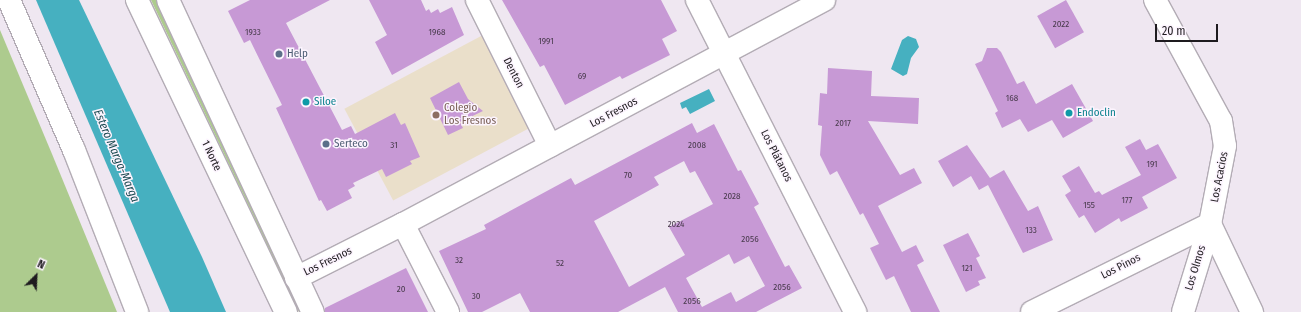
<!DOCTYPE html>
<html>
<head>
<meta charset="utf-8">
<style>
  body { margin:0 }
  #map { position:relative; width:1301px; height:312px; overflow:hidden; background:#efe7f1; font-family:"Fira Sans Condensed",sans-serif }
  div>[style] { position:absolute }
  .education>* { inset:0; background:#eadfca; transform-origin:0 0 }
  .green>* { inset:0; background:#adcb8e }
  .water>* { inset:0; background:#46b0c0 }
  .building>* { inset:0; background:#c799d5; transform-origin:0 0 }
  .roads { filter:drop-shadow(1px 0 #b3acb5) drop-shadow(-1px 0 #b3acb5) drop-shadow(0 1px #b3acb5) drop-shadow(0 -1px #b3acb5) }
  .minor>* { height:22px; margin:-11px; padding:0 11px; transform-origin:11px; border-radius:11px; background:#fff }
  .major>* { height:22px; margin:-11px; padding:0 11px; transform-origin:11px; border-radius:11px; background:#fff }
  .dots>* { width:11px; height:11px; translate:-50% -50%; box-sizing:border-box; border:2px solid #fcf4fe; border-radius:50% }
  span { translate:-50% -50%; white-space:nowrap; text-align:center; line-height:1.15; -webkit-text-stroke:3px #fcf4fe; paint-order:stroke }
  .number-label { font-size:9px; color:#483a4c }
  .number-label span { -webkit-text-stroke-width:0 }
  .service-label { font-size:11px; color:#4e5e75 }
  .left { translate:0 -50%; text-align:left }
  .street-label { font-size:11px; color:#1e1b1f }
  .culture-label { font-size:11px; color:#0d838f }
  .education-label { font-size:11px; color:#785e54 }
  .water-label { font-size:12px; color:#1c4b52; font-style:italic }
  .north { position:absolute; left:16px; top:256px; width:40px; height:40px; -webkit-text-stroke:3px #fcf4fe; paint-order:stroke; rotate:24deg; font-size:11px; font-weight:700; line-height:16px; text-align:center; color:#1e1b1f }
  .north::after { content:''; display:block; margin:auto; width:14px; height:18px; background:#1e1b1f; clip-path:polygon(50% 0,100% 100%,50% 72%,0 100%) }
  .scale { position:absolute; left:1155px; top:24px; width:63px; height:18px; box-sizing:border-box; border:2px solid #1e1b1f; border-top:0; padding-left:5px; font-size:12px; line-height:14px; white-space:nowrap; color:#1e1b1f; -webkit-text-stroke:3px #fcf4fe; paint-order:stroke }
</style>
</head>
<body>
<div id="map">
  <div class="education">
    <div style="left:483px;top:35px;width:104px;height:157px;rotate:62deg"></div>
  </div>
  <div class="green">
    <div style="clip-path:polygon(151px 0,157px 0,304px 312px,299px 312px)"></div>
    <div style="clip-path:polygon(0 30px,52px 154px,117px 312px,0 312px)"></div>
  </div>
  <div class="water">
    <div style="clip-path:polygon(36px 0,79px 0,202px 257px,226px 312px,170px 312px)"></div>
    <div style="clip-path:polygon(908px 36px,916px 39px,919px 47px,911px 58px,907px 74px,903px 76px,891px 69px,902px 40px)"></div>
    <div style="clip-path:polygon(709px 89px,715px 101px,690px 114px,686px 107px,682px 109px,680px 103px)"></div>
  </div>
  <div class="building">
    <div style="clip-path:polygon(250px 0,330px 0,286px 23px,342px 130px,351px 126px,355px 134px,395px 113px,401px 125px,405px 123px,420px 157px,410px 161px,412px 164px,386px 177px,382px 169px,353px 183px,355px 186px,348px 190px,352px 198px,327px 211px,321px 200px,319px 201px,276px 108px,282px 105px,250px 40px,244px 43px,228px 11px)"></div>
    <div style="clip-path:polygon(369px 0,421px 0,426px 11px,429px 9px,431px 13px,438px 9px,440px 13px,452px 7px,464px 35px,392px 75px,375px 42px,387px 35px)"></div>
    <div style="clip-path:polygon(502px 0,661px 0,677px 31px,662px 39px,670px 55px,622px 79px,620px 76px,565px 105px,544px 65px,540px 67px)"></div>
    <div style="left:1066px;top:0;width:37px;height:33px;rotate:61deg"></div>
    <div style="clip-path:polygon(987px 48px,997px 48px,1001px 52px,1017px 84px,1024px 81px,1036px 104px,1072px 84px,1093px 121px,1063px 138px,1052px 120px,1028px 132px,1020px 119px,1002px 128px,995px 113px,998px 111px,975px 64px,982px 61px)"></div>
    <div style="clip-path:polygon(828px 68px,872px 71px,871px 96px,919px 98px,918px 124px,868px 121px,900px 175px,914px 168px,922px 183px,878px 206px,902px 252px,916px 245px,924px 261px,917px 265px,940px 312px,911px 312px,894px 276px,886px 280px,870px 248px,879px 244px,863px 213px,860px 215px,837px 171px,830px 175px,820px 155px,822px 126px,818px 125px,820px 93px,827px 94px)"></div>
    <div style="clip-path:polygon(459px 82px,468px 99px,483px 111px,460px 122px,463px 128px,448px 135px,430px 98px)"></div>
    <div style="clip-path:polygon(evenodd,692px 123px,697px 133px,714px 124px,738px 171px,741px 170px,759px 204px,754px 207px,785px 267px,789px 265px,802px 288px,756px 312px,678px 312px,665px 287px,618px 312px,530px 312px,520px 293px,482px 312px,468px 312px,439px 251px,486px 229px,484px 225px,571px 178px,575px 185px,692px 123px,684px 161px,690px 173px,695px 171px,713px 204px,669px 227px,685px 255px,629px 287px,594px 221px,659px 185px,654px 177px,684px 161px,692px 123px,729px 254px,734px 264px,749px 256px,765px 286px,736px 302px,731px 292px,702px 307px,686px 278px,729px 254px)"></div>
    <div style="clip-path:polygon(1140px 139px,1146px 150px,1158px 144px,1177px 178px,1142px 197px,1148px 208px,1121px 222px,1119px 218px,1095px 233px,1084px 215px,1079px 218px,1065px 195px,1071px 191px,1062px 176px,1079px 166px,1095px 193px,1099px 191px,1102px 195px,1141px 175px,1125px 147px)"></div>
    <div style="clip-path:polygon(967px 145px,990px 178px,1004px 170px,1028px 211px,1038px 206px,1053px 240px,1023px 253px,988px 185px,979px 190px,971px 176px,953px 187px,938px 161px)"></div>
    <div style="clip-path:polygon(968px 233px,980px 256px,976px 258px,986px 278px,978px 281px,980px 285px,966px 292px,943px 245px)"></div>
    <div style="clip-path:polygon(406px 268px,428px 312px,325px 312px,325px 308px)"></div>
  </div>
  <div class="roads">
    <div class="minor">
      <div style="left:9px;top:0;width:163px;rotate:66.6deg"></div>
      <div style="left:74px;top:150px;width:174px;rotate:68.7deg"></div>
      <div style="left:477px;top:0;width:163px;rotate:63.4deg"></div>
      <div style="left:697px;top:0;width:350px;rotate:63.1deg"></div>
      <div style="left:1155px;top:0;width:138px;rotate:61.4deg"></div>
      <div style="left:1221px;top:121px;width:25px;rotate:81deg"></div>
      <div style="left:1225px;top:146px;width:79px;rotate:100.9deg"></div>
      <div style="left:1210px;top:224px;width:92px;rotate:107.1deg"></div>
      <div style="left:403px;top:224px;width:99px;rotate:62.9deg"></div>
      <div style="left:1210px;top:224px;width:98px;rotate:64.5deg"></div>
      <div style="left:296px;top:278px;width:120px;rotate:-26.8deg"></div>
      <div style="left:403px;top:224px;width:477px;rotate:-28deg"></div>
      <div style="left:1032px;top:312px;width:199px;rotate:-26.3deg"></div>
    </div>
    <div class="major">
      <div style="left:137px;top:0;width:346px;rotate:64.5deg"></div>
      <div style="left:168px;top:0;width:344px;rotate:65.1deg"></div>
    </div>
  </div>
  <div class="dots">
    <div style="left:279px;top:54px;background:#5c6f8a"></div>
    <div style="left:306px;top:102px;background:#0f9aa8"></div>
    <div style="left:1069px;top:113px;background:#0f9aa8"></div>
    <div style="left:436px;top:115px;background:#8d6e63"></div>
    <div style="left:326px;top:144px;background:#5c6f8a"></div>
  </div>
  <div class="number-label">
    <span style="left:1061px;top:24px">2022</span>
    <span style="left:253px;top:32px">1933</span>
    <span style="left:437px;top:32px">1968</span>
    <span style="left:546px;top:41px">1991</span>
    <span style="left:582px;top:76px">69</span>
    <span style="left:1012px;top:98px">168</span>
    <span style="left:843px;top:123px">2017</span>
    <span style="left:394px;top:145px">31</span>
    <span style="left:697px;top:145px">2008</span>
    <span style="left:1152px;top:164px">191</span>
    <span style="left:628px;top:175px">70</span>
    <span style="left:732px;top:196px">2028</span>
    <span style="left:1127px;top:200px">177</span>
    <span style="left:1089px;top:205px">155</span>
    <span style="left:676px;top:224px">2024</span>
    <span style="left:1031px;top:230px">133</span>
    <span style="left:750px;top:239px">2056</span>
    <span style="left:459px;top:260px">32</span>
    <span style="left:560px;top:263px">52</span>
    <span style="left:967px;top:268px">121</span>
    <span style="left:782px;top:287px">2056</span>
    <span style="left:401px;top:289px">20</span>
    <span style="left:476px;top:296px">30</span>
    <span style="left:692px;top:301px">2056</span>
  </div>
  <div class="service-label">
    <span class="left" style="left:287px;top:54px">Help</span>
    <span class="left" style="left:334px;top:144px">Serteco</span>
  </div>
  <div class="street-label">
    <span style="left:513px;top:73px;rotate:63deg">Denton</span>
    <span style="left:614px;top:113px;rotate:-28deg">Los Fresnos</span>
    <span style="left:211px;top:156px;rotate:65deg">1 Norte</span>
    <span style="left:776px;top:156px;rotate:63deg">Los Plátanos</span>
    <span style="left:1220px;top:177px;rotate:-79deg">Los Acacios</span>
    <span style="left:328px;top:262px;rotate:-26deg">Los Fresnos</span>
    <span style="left:1121px;top:267px;rotate:-27deg">Los Pinos</span>
    <span style="left:1196px;top:268px;rotate:-73deg">Los Olmos</span>
  </div>
  <div class="culture-label">
    <span class="left" style="left:314px;top:102px">Siloe</span>
    <span class="left" style="left:1077px;top:113px">Endoclin</span>
  </div>
  <div class="education-label">
    <span class="left" style="left:444px;top:115px">Colegio<br>Los Fresnos</span>
  </div>
  <div class="water-label">
    <span style="left:116px;top:156px;rotate:67deg">Estero Marga-Marga</span>
  </div>
  <div class="north">N</div>
  <div class="scale">20 m</div>
</div>
</body>
</html>
